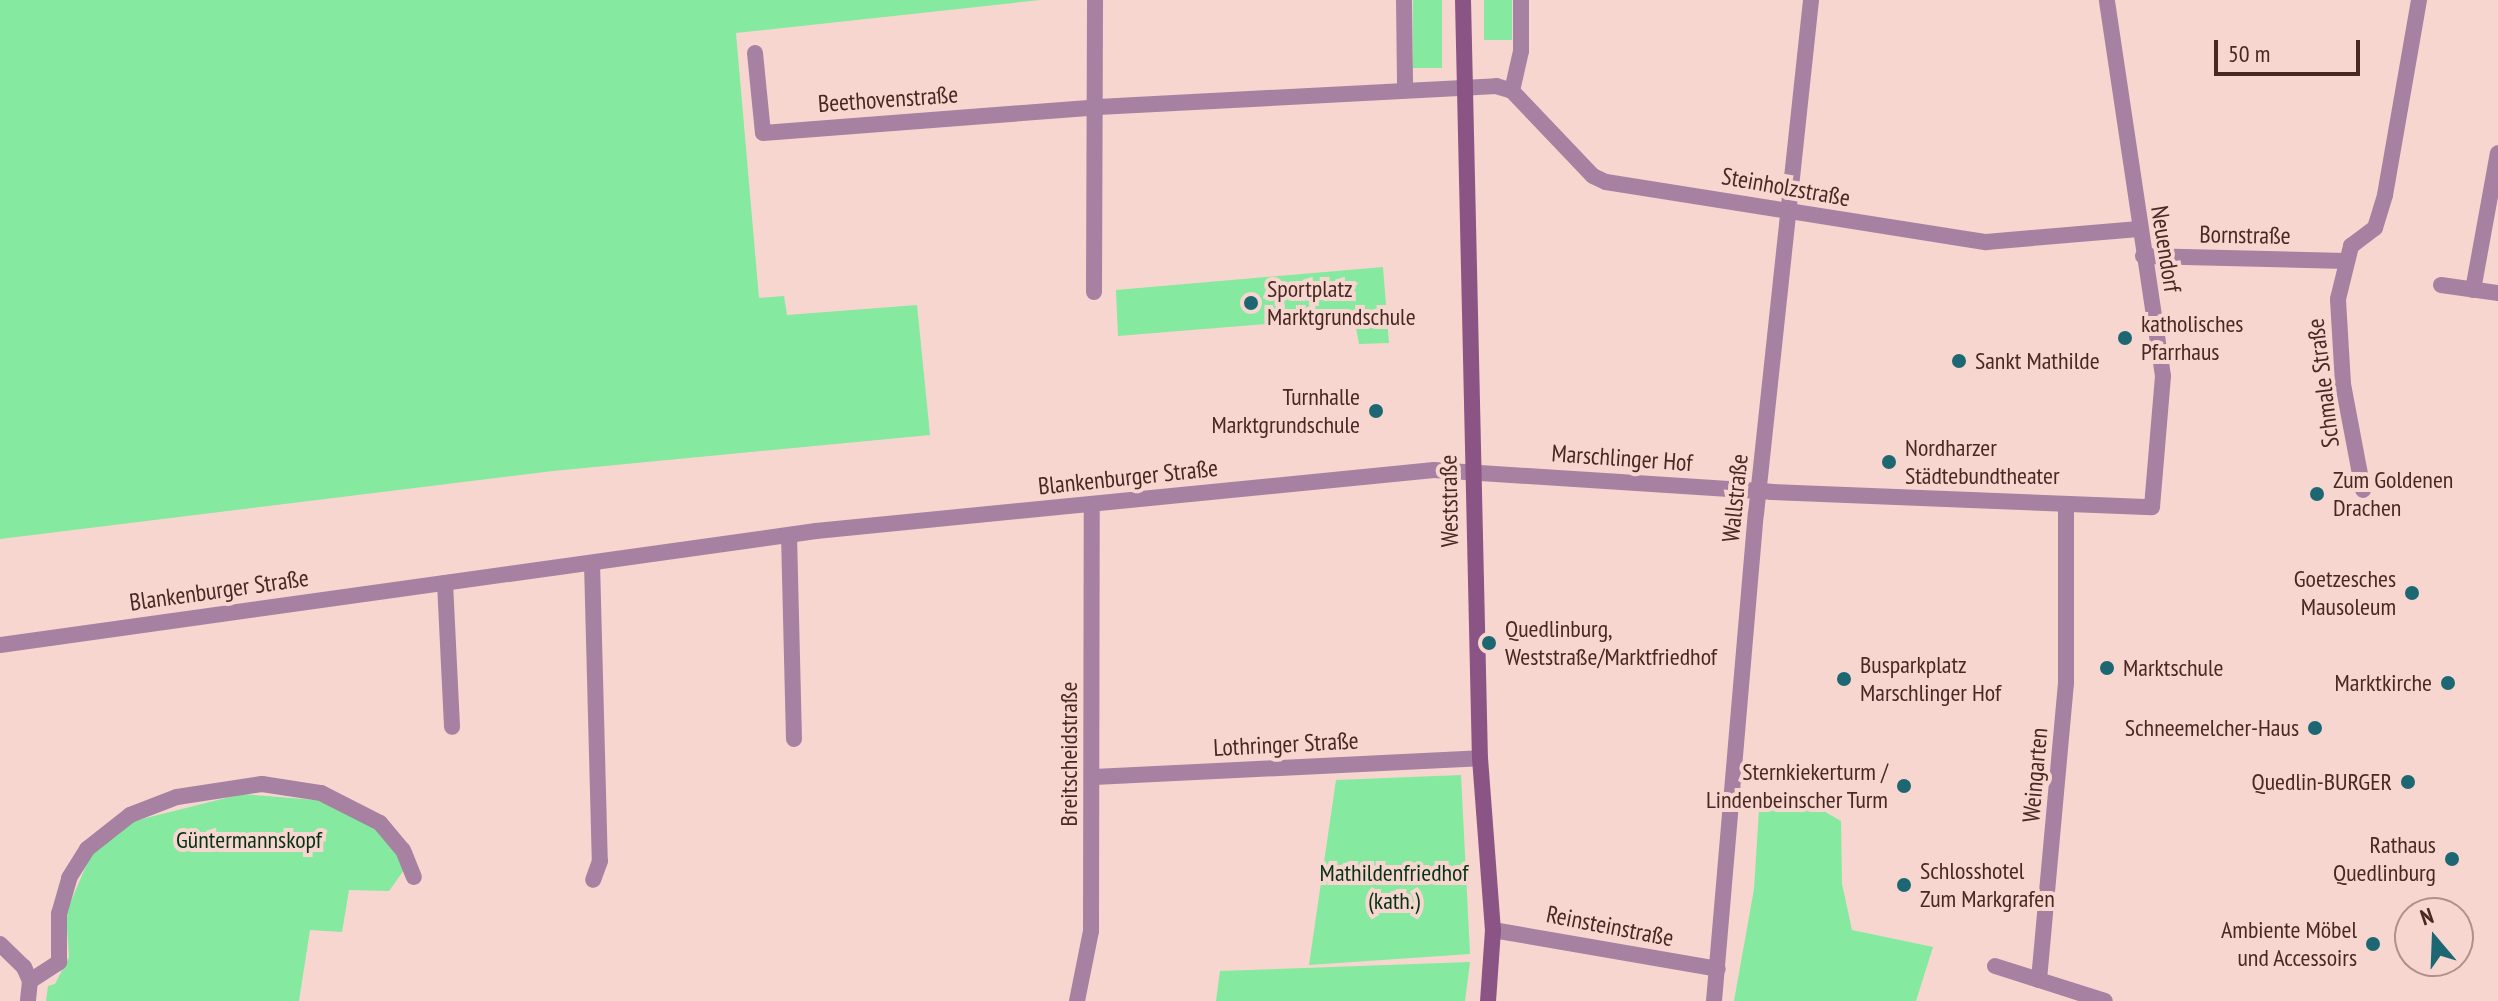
<!DOCTYPE html>
<html>
<head>
<meta charset="utf-8">
<style>
  body { margin:0 }
  #map { position:relative; width:2498px; height:1001px; overflow:hidden; background:#f7d6cf; font-family:"PT Sans Narrow",sans-serif }
  div>[style] { position:absolute }
  .green>* { inset:0; background:#85e99f; transform-origin:0 0 }
  .minor>* { height:16px; margin:-8px; padding:0 8px; transform-origin:8px; border-radius:8px; background:#a781a2 }
  .secondary>* { height:16px; margin:-8px; padding:0 8px; transform-origin:8px; border-radius:8px; background:#8a5484 }
  .dots>* { width:22px; height:22px; translate:-50% -50%; box-sizing:border-box; border:4px solid #f7d6cf; border-radius:50% }
  span { translate:-50% -50%; white-space:nowrap; text-align:center; line-height:1.15; -webkit-text-stroke:8px #f7d6cf; paint-order:stroke }
  .street-label { font-size:24px; color:#472823 }
  .poi-label { font-size:24px; color:#472823 }
  .left { translate:0 -50%; text-align:left }
  .right { translate:-100% -50%; text-align:right }
  .park-label { font-size:24px; color:#053216 }
  .north { position:absolute; left:2394px; top:897px; width:80px; height:80px; box-sizing:border-box; background:#f7d6cf; border:2px solid #b1908a; border-radius:50%; rotate:341deg; font-size:22px; font-weight:700; line-height:32px; text-align:center; color:#472823 }
  .north::after { content:''; display:block; margin:auto; width:28px; height:36px; background:#1d6773; clip-path:polygon(50% 0,100% 100%,50% 72%,0 100%) }
  .scale { position:absolute; left:2214px; top:40px; width:146px; height:36px; box-sizing:border-box; border:4px solid #472823; border-top:0; padding-left:10px; font-size:24px; line-height:28px; white-space:nowrap; color:#472823; -webkit-text-stroke:6px #f7d6cf; paint-order:stroke }
</style>
</head>
<body>
<div id="map">
  <div class="green">
    <div style="clip-path:polygon(0 0,1040px 0,736px 33px,759px 298px,784px 296px,787px 315px,917px 305px,930px 435px,553px 471px,0 539px)"></div>
    <div style="left:1413px;top:0;width:29px;height:68px"></div>
    <div style="left:1484px;top:0;width:28px;height:40px"></div>
    <div style="clip-path:polygon(1383px 267px,1389px 343px,1359px 344px,1354px 317px,1118px 336px,1116px 290px)"></div>
    <div style="clip-path:polygon(1461px 775px,1470px 954px,1309px 965px,1336px 780px)"></div>
    <div style="clip-path:polygon(242px 794px,316px 800px,351px 813px,375px 829px,398px 854px,404px 870px,389px 891px,349px 890px,342px 932px,310px 930px,299px 1001px,46px 1001px,48px 986px,55px 984px,69px 957px,66px 913px,91px 854px,134px 821px)"></div>
    <div style="clip-path:polygon(1760px 794px,1818px 808px,1841px 821px,1842px 884px,1852px 930px,1933px 947px,1916px 1001px,1734px 1001px,1754px 889px)"></div>
    <div style="clip-path:polygon(1470px 962px,1465px 1001px,1216px 1001px,1220px 971px)"></div>
  </div>
  <div class="minor">
    <div style="left:1404px;top:0;width:88px;rotate:89.3deg"></div>
    <div style="left:755px;top:53px;width:80px;rotate:84.3deg"></div>
    <div style="left:763px;top:133px;width:336px;rotate:-4.4deg"></div>
    <div style="left:1098px;top:107px;width:399px;rotate:-3deg"></div>
    <div style="left:1496px;top:86px;width:17px;rotate:17deg"></div>
    <div style="left:1512px;top:91px;width:117px;rotate:46.4deg"></div>
    <div style="left:1593px;top:176px;width:14px;rotate:25deg"></div>
    <div style="left:1606px;top:182px;width:385px;rotate:9deg"></div>
    <div style="left:1986px;top:242px;width:153px;rotate:-4.9deg"></div>
    <div style="left:1512px;top:91px;width:41px;rotate:-77.3deg"></div>
    <div style="left:1521px;top:51px;width:51px;rotate:-90deg"></div>
    <div style="left:2143px;top:256px;width:203px;rotate:1.4deg"></div>
    <div style="left:2441px;top:285px;width:58px;rotate:8deg"></div>
    <div style="left:2473px;top:290px;width:139px;rotate:-79.7deg"></div>
    <div style="left:1094px;top:292px;width:292px;rotate:-89.8deg"></div>
    <div style="left:2363px;top:490px;width:108px;rotate:-100.7deg"></div>
    <div style="left:2343px;top:384px;width:85px;rotate:-93.4deg"></div>
    <div style="left:2338px;top:299px;width:55px;rotate:-76.2deg"></div>
    <div style="left:2351px;top:246px;width:30px;rotate:-37deg"></div>
    <div style="left:2375px;top:228px;width:34px;rotate:-73deg"></div>
    <div style="left:2385px;top:195px;width:198px;rotate:-80.1deg"></div>
    <div style="left:2066px;top:504px;width:179px;rotate:90deg"></div>
    <div style="left:2066px;top:683px;width:298px;rotate:95.2deg"></div>
    <div style="left:2039px;top:980px;width:69px;rotate:17.7deg"></div>
    <div style="left:789px;top:535px;width:204px;rotate:88.6deg"></div>
    <div style="left:592px;top:563px;width:298px;rotate:88.5deg"></div>
    <div style="left:600px;top:861px;width:20px;rotate:110deg"></div>
    <div style="left:445px;top:583px;width:144px;rotate:87.2deg"></div>
    <div style="left:0;top:645px;width:824px;rotate:-7.95deg"></div>
    <div style="left:816px;top:531px;width:621px;rotate:-5.64deg"></div>
    <div style="left:1434px;top:470px;width:338px;rotate:3.7deg"></div>
    <div style="left:1771px;top:492px;width:381px;rotate:2.3deg"></div>
    <div style="left:2152px;top:507px;width:131px;rotate:-85.2deg"></div>
    <div style="left:2163px;top:376px;width:380px;rotate:-98.5deg"></div>
    <div style="left:1094px;top:777px;width:386px;rotate:-2.8deg"></div>
    <div style="left:1493px;top:930px;width:228px;rotate:9.8deg"></div>
    <div style="left:0;top:944px;width:33px;rotate:44deg"></div>
    <div style="left:24px;top:967px;width:15px;rotate:67deg"></div>
    <div style="left:30px;top:981px;width:20px;rotate:96deg"></div>
    <div style="left:1995px;top:966px;width:46px;rotate:17.7deg"></div>
    <div style="left:30px;top:981px;width:35px;rotate:-33deg"></div>
    <div style="left:59px;top:962px;width:48px;rotate:-90deg"></div>
    <div style="left:59px;top:914px;width:37px;rotate:-74deg"></div>
    <div style="left:69px;top:878px;width:34px;rotate:-58deg"></div>
    <div style="left:87px;top:849px;width:55px;rotate:-38.3deg"></div>
    <div style="left:130px;top:815px;width:50px;rotate:-21deg"></div>
    <div style="left:177px;top:797px;width:86px;rotate:-8.7deg"></div>
    <div style="left:262px;top:784px;width:60px;rotate:8.7deg"></div>
    <div style="left:321px;top:793px;width:66px;rotate:27deg"></div>
    <div style="left:380px;top:823px;width:35px;rotate:50deg"></div>
    <div style="left:403px;top:850px;width:29px;rotate:68deg"></div>
    <div style="left:1077px;top:1001px;width:71px;rotate:-78.7deg"></div>
    <div style="left:1091px;top:931px;width:425px;rotate:-89.9deg"></div>
    <div style="left:1714px;top:1001px;width:489px;rotate:-85.1deg"></div>
    <div style="left:1756px;top:514px;width:517px;rotate:-83.89deg"></div>
  </div>
  <div class="secondary">
    <div style="left:1463px;top:0;width:758px;rotate:88.72deg"></div>
    <div style="left:1480px;top:758px;width:172px;rotate:85.7deg"></div>
    <div style="left:1493px;top:930px;width:71px;rotate:94deg"></div>
  </div>
  <div class="dots">
    <div style="left:1251px;top:303px;background:#1d6773"></div>
    <div style="left:2125px;top:338px;background:#1d6773"></div>
    <div style="left:1959px;top:361px;background:#1d6773"></div>
    <div style="left:1376px;top:411px;background:#1d6773"></div>
    <div style="left:1889px;top:462px;background:#1d6773"></div>
    <div style="left:2317px;top:494px;background:#1d6773"></div>
    <div style="left:2412px;top:593px;background:#1d6773"></div>
    <div style="left:1489px;top:643px;background:#1d6773"></div>
    <div style="left:2107px;top:668px;background:#1d6773"></div>
    <div style="left:1844px;top:679px;background:#1d6773"></div>
    <div style="left:2448px;top:683px;background:#1d6773"></div>
    <div style="left:2315px;top:728px;background:#1d6773"></div>
    <div style="left:2408px;top:782px;background:#1d6773"></div>
    <div style="left:1904px;top:786px;background:#1d6773"></div>
    <div style="left:2452px;top:859px;background:#1d6773"></div>
    <div style="left:1904px;top:885px;background:#1d6773"></div>
    <div style="left:2373px;top:944px;background:#1d6773"></div>
  </div>
  <div class="street-label">
    <span style="left:888px;top:99px;rotate:-4deg">Beethovenstraße</span>
    <span style="left:1786px;top:187px;rotate:10deg">Steinholzstraße</span>
    <span style="left:2245px;top:235px;rotate:1deg">Bornstraße</span>
    <span style="left:2166px;top:249px;rotate:81deg">Neuendorf</span>
    <span style="left:2323px;top:383px;rotate:-97deg">Schmale Straße</span>
    <span style="left:1622px;top:458px;rotate:4deg">Marschlinger Hof</span>
    <span style="left:1128px;top:477px;rotate:-6deg">Blankenburger Straße</span>
    <span style="left:1735px;top:498px;rotate:-84deg">Wallstraße</span>
    <span style="left:1449px;top:501px;rotate:-91deg">Weststraße</span>
    <span style="left:219px;top:590px;rotate:-8deg">Blankenburger Straße</span>
    <span style="left:1286px;top:744px;rotate:-3deg">Lothringer Straße</span>
    <span style="left:1069px;top:754px;rotate:-90deg">Breitscheidstraße</span>
    <span style="left:2035px;top:775px;rotate:-85deg">Weingarten</span>
    <span style="left:1610px;top:926px;rotate:11deg">Reinsteinstraße</span>
  </div>
  <div class="poi-label">
    <span class="left" style="left:1267px;top:303px">Sportplatz<br>Marktgrundschule</span>
    <span class="left" style="left:2141px;top:338px">katholisches<br>Pfarrhaus</span>
    <span class="left" style="left:1975px;top:361px">Sankt Mathilde</span>
    <span class="right" style="left:1360px;top:411px">Turnhalle<br>Marktgrundschule</span>
    <span class="left" style="left:1905px;top:462px">Nordharzer<br>Städtebundtheater</span>
    <span class="left" style="left:2333px;top:494px">Zum Goldenen<br>Drachen</span>
    <span class="right" style="left:2396px;top:593px">Goetzesches<br>Mausoleum</span>
    <span class="left" style="left:1505px;top:643px">Quedlinburg,<br>Weststraße/Marktfriedhof</span>
    <span class="left" style="left:1860px;top:679px">Busparkplatz<br>Marschlinger Hof</span>
    <span class="left" style="left:2123px;top:668px">Marktschule</span>
    <span class="right" style="left:2432px;top:683px">Marktkirche</span>
    <span class="right" style="left:2299px;top:728px">Schneemelcher-Haus</span>
    <span class="right" style="left:1888px;top:786px">Sternkiekerturm /<br>Lindenbeinscher Turm</span>
    <span class="right" style="left:2392px;top:782px">Quedlin-BURGER</span>
    <span class="right" style="left:2436px;top:859px">Rathaus<br>Quedlinburg</span>
    <span class="left" style="left:1920px;top:885px">Schlosshotel<br>Zum Markgrafen</span>
    <span class="right" style="left:2357px;top:944px">Ambiente Möbel<br>und Accessoirs</span>
  </div>
  <div class="park-label">
    <span style="left:249px;top:840px">Güntermannskopf</span>
    <span style="left:1394px;top:887px">Mathildenfriedhof<br>(kath.)</span>
  </div>
  <div class="north">N</div>
  <div class="scale">50 m</div>
</div>
</body>
</html>
